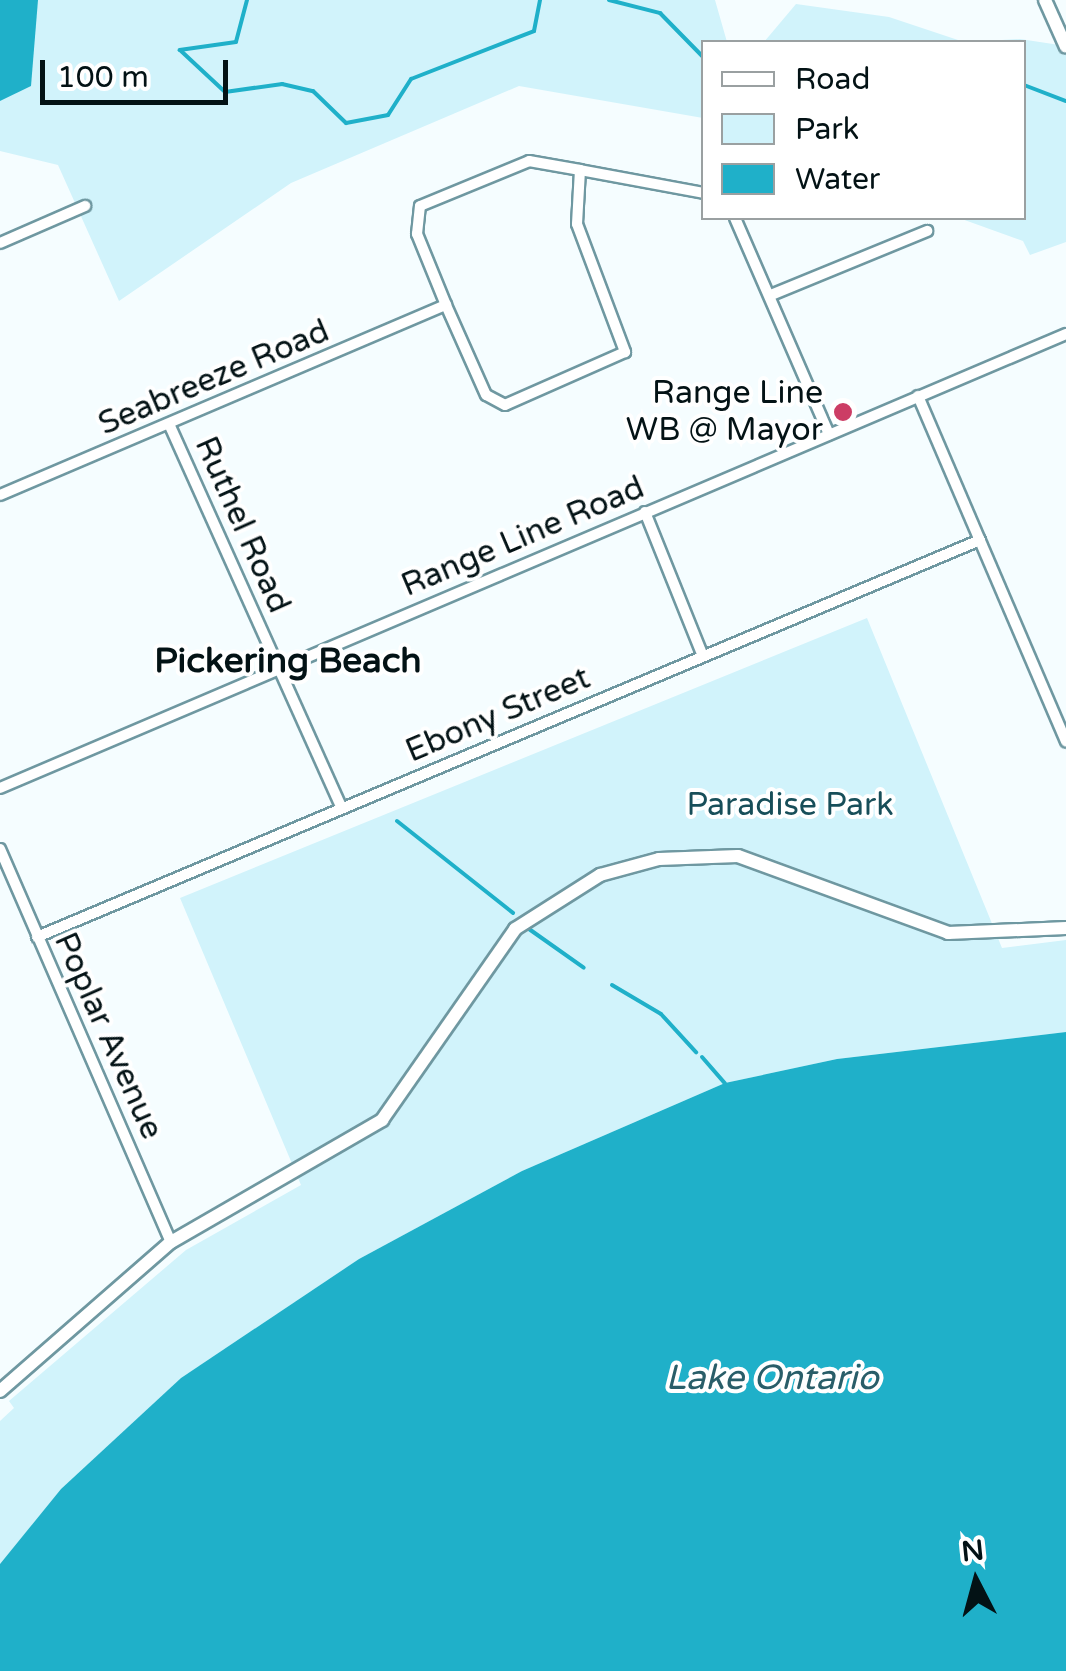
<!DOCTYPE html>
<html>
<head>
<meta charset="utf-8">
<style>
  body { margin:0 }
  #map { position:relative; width:1066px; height:1671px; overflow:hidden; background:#f5fdff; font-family:"Varela Round",sans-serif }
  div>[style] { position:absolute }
  .green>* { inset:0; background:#d1f3fb }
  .water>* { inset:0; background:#1fb0c9 }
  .stream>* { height:4px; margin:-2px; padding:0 2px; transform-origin:2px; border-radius:2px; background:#1fb0c9 }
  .roads { filter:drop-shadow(2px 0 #6f98a1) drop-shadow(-2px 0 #6f98a1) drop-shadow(0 2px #6f98a1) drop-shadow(0 -2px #6f98a1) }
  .minor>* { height:10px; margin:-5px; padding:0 5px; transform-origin:5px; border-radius:5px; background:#fff }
  .tertiary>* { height:12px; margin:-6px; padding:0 6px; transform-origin:6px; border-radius:6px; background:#fff }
  .dots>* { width:28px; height:28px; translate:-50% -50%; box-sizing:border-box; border:5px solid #fff; border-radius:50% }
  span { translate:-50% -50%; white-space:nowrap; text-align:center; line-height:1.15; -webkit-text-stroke:8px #fff; paint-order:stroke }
  .street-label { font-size:32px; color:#031215 }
  .poi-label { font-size:32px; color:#031215 }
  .right { translate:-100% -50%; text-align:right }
  .park-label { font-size:32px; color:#174e59 }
  .neighbourhood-label { font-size:35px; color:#031215; font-weight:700 }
  .water-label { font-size:35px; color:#295e69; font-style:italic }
  .legend { position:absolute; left:701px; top:40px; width:325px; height:180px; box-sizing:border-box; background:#fff; border:2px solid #9aa0a1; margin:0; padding:12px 18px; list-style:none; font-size:30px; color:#031215 }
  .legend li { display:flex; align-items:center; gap:20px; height:50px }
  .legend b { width:50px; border:2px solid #9aa0a1 }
  .north { position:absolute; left:926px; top:1531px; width:100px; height:100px; -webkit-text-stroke:8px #fff; paint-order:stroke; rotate:354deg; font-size:28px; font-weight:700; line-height:40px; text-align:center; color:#031215 }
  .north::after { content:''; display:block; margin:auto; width:35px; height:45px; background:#031215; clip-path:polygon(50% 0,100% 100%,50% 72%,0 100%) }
  .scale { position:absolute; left:40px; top:60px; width:188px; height:45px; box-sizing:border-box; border:5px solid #031215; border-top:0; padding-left:12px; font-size:30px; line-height:35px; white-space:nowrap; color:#031215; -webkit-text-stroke:8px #fff; paint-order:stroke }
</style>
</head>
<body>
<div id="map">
  <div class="green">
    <div style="clip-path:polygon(0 0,715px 0,727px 42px,704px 42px,703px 118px,519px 86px,291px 183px,119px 301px,58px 165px,0 151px)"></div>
    <div style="clip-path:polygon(796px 4px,889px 17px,964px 42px,764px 42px)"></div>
    <div style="clip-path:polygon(1020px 39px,1066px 46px,1066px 242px,1030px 255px,1023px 241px,959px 218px,1024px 218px,1024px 42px,969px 42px)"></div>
    <div style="clip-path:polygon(867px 618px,1002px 948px,1066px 940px,1066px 1032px,837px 1059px,725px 1083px,522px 1171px,359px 1259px,181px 1378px,61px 1489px,0 1564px,0 1421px,14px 1408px,9px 1401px,186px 1250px,301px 1185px,180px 898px)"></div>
  </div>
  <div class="water">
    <div style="clip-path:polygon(0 0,38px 0,31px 86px,0 101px)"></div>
    <div style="clip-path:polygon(1066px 1032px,1066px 1671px,0 1671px,0 1564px,61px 1489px,181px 1378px,359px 1259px,522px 1171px,725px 1083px,837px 1059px)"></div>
  </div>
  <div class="stream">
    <div style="left:247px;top:0;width:43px;rotate:104.7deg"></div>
    <div style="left:236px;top:42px;width:57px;rotate:171.9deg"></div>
    <div style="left:180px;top:50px;width:62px;rotate:43deg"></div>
    <div style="left:225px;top:92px;width:58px;rotate:-8deg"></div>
    <div style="left:282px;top:84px;width:32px;rotate:13deg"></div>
    <div style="left:313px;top:91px;width:46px;rotate:44.1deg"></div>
    <div style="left:346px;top:123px;width:43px;rotate:-10.8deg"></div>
    <div style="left:388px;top:115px;width:43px;rotate:-57.4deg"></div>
    <div style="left:411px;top:79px;width:132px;rotate:-21.3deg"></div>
    <div style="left:534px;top:31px;width:32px;rotate:-79deg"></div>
    <div style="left:609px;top:0;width:53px;rotate:14.3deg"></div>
    <div style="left:660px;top:13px;width:63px;rotate:45.6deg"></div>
    <div style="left:1024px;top:85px;width:45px;rotate:20.9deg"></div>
    <div style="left:397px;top:821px;width:148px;rotate:38.4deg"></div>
    <div style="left:529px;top:929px;width:67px;rotate:35.3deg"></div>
    <div style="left:612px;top:985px;width:57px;rotate:30.6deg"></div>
    <div style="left:661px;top:1014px;width:52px;rotate:47.4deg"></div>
    <div style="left:702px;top:1057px;width:35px;rotate:49deg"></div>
  </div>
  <div class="roads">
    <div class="minor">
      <div style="left:580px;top:170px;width:54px;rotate:93.2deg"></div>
      <div style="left:577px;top:224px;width:137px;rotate:69.4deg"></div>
      <div style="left:625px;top:352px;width:131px;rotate:156.2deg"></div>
      <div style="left:505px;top:405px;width:21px;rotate:-152deg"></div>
      <div style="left:486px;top:395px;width:98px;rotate:-114deg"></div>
      <div style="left:446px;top:305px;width:77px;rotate:-112.2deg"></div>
      <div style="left:417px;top:234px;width:28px;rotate:-84deg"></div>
      <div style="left:420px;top:206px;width:118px;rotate:-22.4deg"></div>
      <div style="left:529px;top:161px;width:52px;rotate:10deg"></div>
      <div style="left:580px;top:170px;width:126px;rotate:10.5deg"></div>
      <div style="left:735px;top:218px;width:236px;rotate:66.5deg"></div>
      <div style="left:0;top:243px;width:93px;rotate:-23.5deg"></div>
      <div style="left:771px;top:295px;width:169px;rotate:-22.3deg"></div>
      <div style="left:918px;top:396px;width:376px;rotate:66.8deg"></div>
      <div style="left:170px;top:426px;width:419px;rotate:65.8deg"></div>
      <div style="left:0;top:495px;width:485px;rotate:-23.1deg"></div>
      <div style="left:645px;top:512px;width:155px;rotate:68.1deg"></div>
      <div style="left:0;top:788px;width:1159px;rotate:-23.07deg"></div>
      <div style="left:0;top:849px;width:429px;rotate:66.5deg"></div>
      <div style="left:37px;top:937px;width:1023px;rotate:-22.83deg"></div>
    </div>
    <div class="tertiary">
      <div style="left:1045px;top:0;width:51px;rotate:65.9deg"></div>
      <div style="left:0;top:1391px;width:227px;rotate:-41.1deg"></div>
      <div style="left:171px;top:1242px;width:244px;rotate:-30deg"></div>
      <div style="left:382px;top:1120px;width:233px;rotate:-55.1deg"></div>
      <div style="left:515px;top:929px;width:101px;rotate:-32.4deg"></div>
      <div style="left:600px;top:875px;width:61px;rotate:-15.2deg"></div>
      <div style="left:659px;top:859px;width:79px;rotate:-2.2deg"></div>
      <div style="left:738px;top:856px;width:224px;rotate:20.1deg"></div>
      <div style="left:948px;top:933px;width:118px;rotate:-2.4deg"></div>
    </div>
  </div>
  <div class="dots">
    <div style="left:843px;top:412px;background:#cc3d65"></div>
  </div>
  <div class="street-label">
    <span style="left:214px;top:378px;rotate:-23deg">Seabreeze Road</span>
    <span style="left:242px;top:525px;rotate:66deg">Ruthel Road</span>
    <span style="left:523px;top:537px;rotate:-23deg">Range Line Road</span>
    <span style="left:498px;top:715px;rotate:-23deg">Ebony Street</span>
    <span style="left:108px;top:1036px;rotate:66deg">Poplar Avenue</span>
  </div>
  <div class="poi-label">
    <span class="right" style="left:823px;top:412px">Range Line<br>WB @ Mayor</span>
  </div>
  <div class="park-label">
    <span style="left:790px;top:805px">Paradise Park</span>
  </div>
  <div class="neighbourhood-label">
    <span style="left:288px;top:661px">Pickering Beach</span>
  </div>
  <div class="water-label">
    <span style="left:772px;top:1378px">Lake Ontario</span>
  </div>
  <ul class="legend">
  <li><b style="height:12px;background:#fff"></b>Road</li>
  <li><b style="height:28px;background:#d1f3fb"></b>Park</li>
  <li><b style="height:28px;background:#1fb0c9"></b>Water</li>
  </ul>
  <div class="north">N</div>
  <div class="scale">100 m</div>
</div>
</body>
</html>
